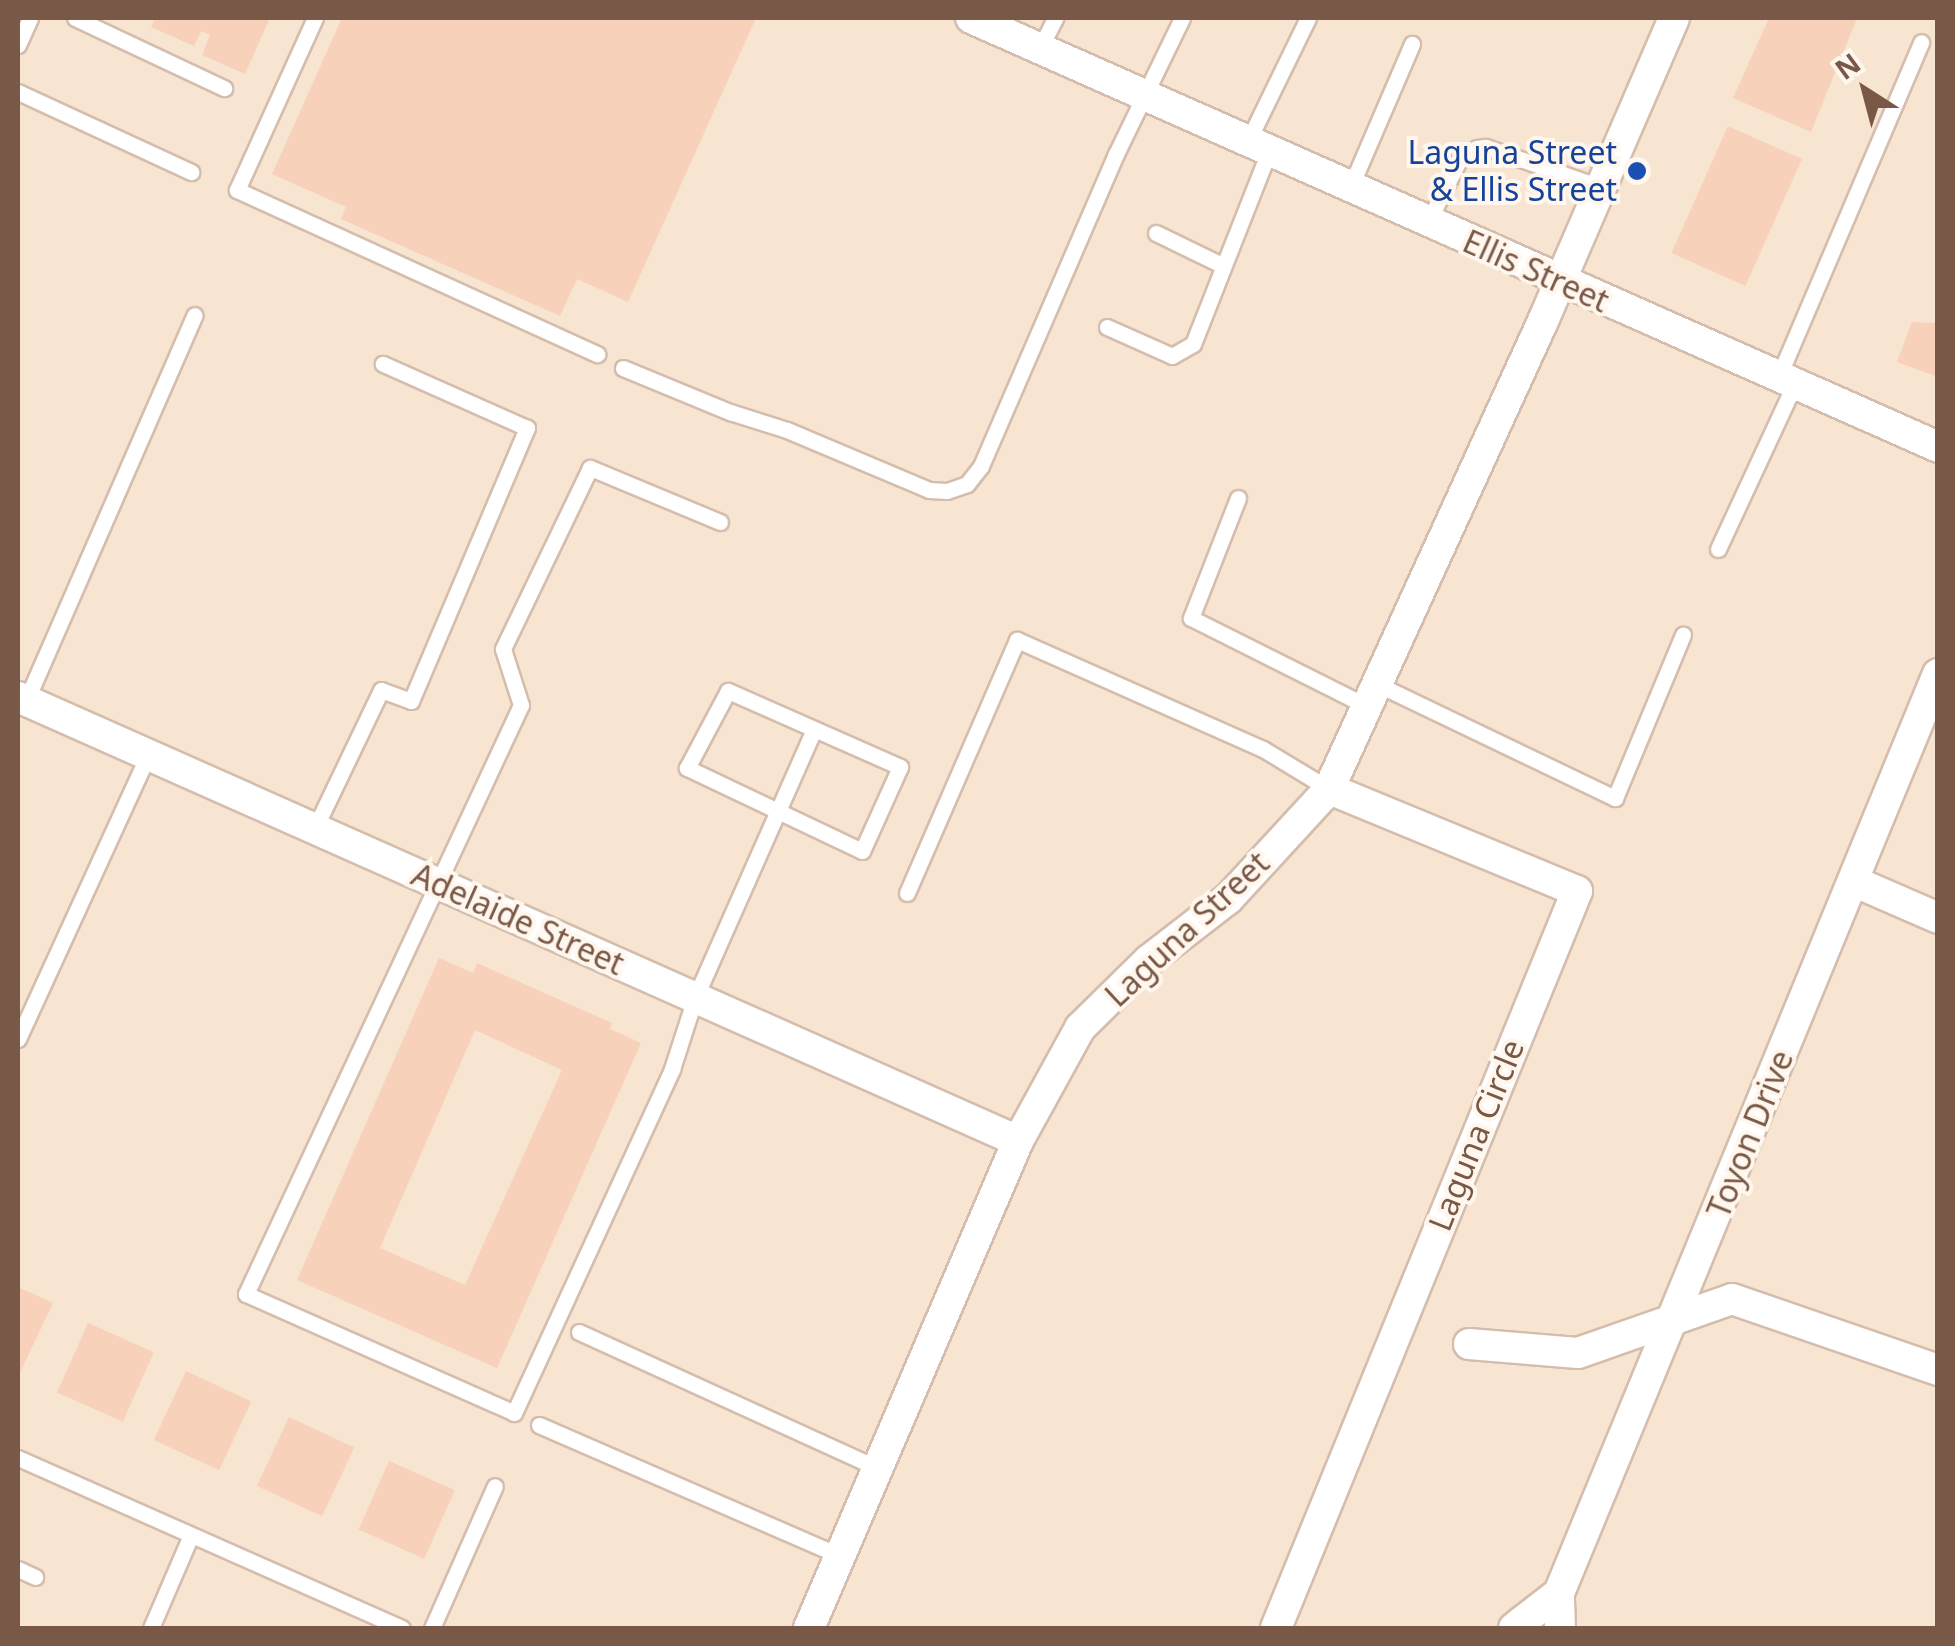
<!DOCTYPE html>
<html>
<head>
<meta charset="utf-8">
<style>
  body { margin:0 }
  #map { position:relative; width:1955px; height:1646px; overflow:hidden; background:#fef4e4; font-family:"Noto Sans",sans-serif }
  div>[style] { position:absolute }
  .residential>* { inset:0; background:#f7e5d2 }
  .building>* { inset:0; background:#f7d1b9; transform-origin:0 0 }
  .roads { filter:drop-shadow(2px 0 #d4bdac) drop-shadow(-2px 0 #d4bdac) drop-shadow(0 2px #d4bdac) drop-shadow(0 -2px #d4bdac) }
  .service>* { height:15px; margin:-7.5px; padding:0 7.5px; transform-origin:7.5px; border-radius:7.5px; background:#fff }
  .minor>* { height:30px; margin:-15px; padding:0 15px; transform-origin:15px; border-radius:15px; background:#fff }
  .dots>* { width:28px; height:28px; translate:-50% -50%; box-sizing:border-box; border:5px solid #fff7ed; border-radius:50% }
  span { translate:-50% -50%; white-space:nowrap; text-align:center; line-height:1.15; -webkit-text-stroke:8px #fff7ed; paint-order:stroke }
  .transit-label { font-size:32px; color:#164399 }
  .right { translate:-100% -50%; text-align:right }
  .street-label { font-size:32px; color:#7a5847 }
  .frame { position:absolute; inset:0; border:20px solid #7a5847; pointer-events:none }
  .north { position:absolute; left:1815px; top:40px; width:100px; height:100px; -webkit-text-stroke:8px #fff7ed; paint-order:stroke; rotate:324deg; font-size:28px; font-weight:700; line-height:40px; text-align:center; color:#7a5847 }
  .north::after { content:''; display:block; margin:auto; width:35px; height:45px; background:#7a5847; clip-path:polygon(50% 0,100% 100%,50% 72%,0 100%) }
</style>
</head>
<body>
<div id="map">
  <div class="residential">
    <div style="clip-path:polygon(18px 18px,971px 18px,1007px 32px,1014px 18px,1937px 18px,1937px 1628px,18px 1628px)"></div>
  </div>
  <div class="building">
    <div style="clip-path:polygon(155px 18px,270px 18px,245px 74px,202px 55px,210px 35px,201px 31px,194px 46px,151px 27px)"></div>
    <div style="clip-path:polygon(342px 18px,756px 18px,628px 302px,577px 279px,560px 316px,341px 219px,346px 207px,272px 174px)"></div>
    <div style="clip-path:polygon(1769px 18px,1857px 18px,1811px 132px,1733px 98px)"></div>
    <div style="left:1728px;top:126px;width:81px;height:139px;rotate:24deg"></div>
    <div style="clip-path:polygon(1938px 317px,1938px 377px,1897px 362px,1912px 322px,1934px 323px)"></div>
    <div style="clip-path:polygon(evenodd,439px 958px,473px 973px,477px 963px,612px 1023px,610px 1029px,641px 1043px,497px 1368px,297px 1280px,439px 958px,475px 1030px,562px 1070px,465px 1285px,380px 1248px,475px 1030px)"></div>
    <div style="clip-path:polygon(18px 1287px,53px 1303px,18px 1377px)"></div>
    <div style="left:88px;top:1323px;width:72px;height:76px;rotate:24deg"></div>
    <div style="left:186px;top:1371px;width:72px;height:76px;rotate:25deg"></div>
    <div style="left:289px;top:1417px;width:72px;height:76px;rotate:25deg"></div>
    <div style="left:389px;top:1461px;width:72px;height:75px;rotate:24deg"></div>
  </div>
  <div class="roads">
    <div class="service">
      <div style="left:75px;top:18px;width:165px;rotate:25.2deg"></div>
      <div style="left:315px;top:18px;width:189px;rotate:114.4deg"></div>
      <div style="left:237px;top:190px;width:396px;rotate:24.5deg"></div>
      <div style="left:18px;top:45px;width:30px;rotate:-66deg"></div>
      <div style="left:1040px;top:48px;width:34px;rotate:-63deg"></div>
      <div style="left:18px;top:92px;width:191px;rotate:24.8deg"></div>
      <div style="left:1248px;top:141px;width:137px;rotate:-64deg"></div>
      <div style="left:1350px;top:188px;width:157px;rotate:-66.7deg"></div>
      <div style="left:1428px;top:222px;width:72px;rotate:-63.4deg"></div>
      <div style="left:1460px;top:158px;width:20px;rotate:-30deg"></div>
      <div style="left:1477px;top:148px;width:9px;rotate:-6deg"></div>
      <div style="left:1486px;top:147px;width:121px;rotate:19.3deg"></div>
      <div style="left:1156px;top:233px;width:73px;rotate:25.9deg"></div>
      <div style="left:1107px;top:327px;width:71px;rotate:24deg"></div>
      <div style="left:1172px;top:356px;width:24px;rotate:-30deg"></div>
      <div style="left:1193px;top:344px;width:207px;rotate:-68.5deg"></div>
      <div style="left:623px;top:368px;width:116px;rotate:22.4deg"></div>
      <div style="left:730px;top:412px;width:60px;rotate:17.5deg"></div>
      <div style="left:787px;top:430px;width:154px;rotate:22.9deg"></div>
      <div style="left:929px;top:490px;width:18px;rotate:3deg"></div>
      <div style="left:947px;top:491px;width:21px;rotate:-19deg"></div>
      <div style="left:967px;top:484px;width:23px;rotate:-52deg"></div>
      <div style="left:981px;top:466px;width:340px;rotate:-66.6deg"></div>
      <div style="left:1116px;top:154px;width:151px;rotate:-64.1deg"></div>
      <div style="left:1778px;top:378px;width:365px;rotate:-66.9deg"></div>
      <div style="left:1238px;top:498px;width:129px;rotate:111.4deg"></div>
      <div style="left:1191px;top:618px;width:199px;rotate:26.6deg"></div>
      <div style="left:720px;top:522px;width:141px;rotate:-157.4deg"></div>
      <div style="left:590px;top:468px;width:201px;rotate:115.7deg"></div>
      <div style="left:503px;top:649px;width:59px;rotate:72.2deg"></div>
      <div style="left:521px;top:705px;width:650px;rotate:115.03deg"></div>
      <div style="left:246px;top:1294px;width:293px;rotate:23.9deg"></div>
      <div style="left:514px;top:1413px;width:379px;rotate:-65.3deg"></div>
      <div style="left:672px;top:1069px;width:75px;rotate:-72.1deg"></div>
      <div style="left:695px;top:998px;width:294px;rotate:-66.1deg"></div>
      <div style="left:1718px;top:549px;width:181px;rotate:-65.1deg"></div>
      <div style="left:1379px;top:685px;width:262px;rotate:25.6deg"></div>
      <div style="left:1615px;top:798px;width:177px;rotate:-67.4deg"></div>
      <div style="left:728px;top:691px;width:188px;rotate:23.8deg"></div>
      <div style="left:900px;top:767px;width:92px;rotate:114.3deg"></div>
      <div style="left:862px;top:851px;width:194px;rotate:-154.6deg"></div>
      <div style="left:687px;top:768px;width:87px;rotate:-62deg"></div>
      <div style="left:26px;top:701px;width:421px;rotate:-66.4deg"></div>
      <div style="left:315px;top:828px;width:153px;rotate:-64.4deg"></div>
      <div style="left:381px;top:690px;width:32px;rotate:20deg"></div>
      <div style="left:411px;top:701px;width:297px;rotate:-67deg"></div>
      <div style="left:527px;top:428px;width:158px;rotate:-156deg"></div>
      <div style="left:907px;top:893px;width:276px;rotate:-66.5deg"></div>
      <div style="left:1017px;top:640px;width:269px;rotate:23.9deg"></div>
      <div style="left:1263px;top:749px;width:77px;rotate:31.2deg"></div>
      <div style="left:18px;top:1039px;width:312px;rotate:-65.4deg"></div>
      <div style="left:579px;top:1332px;width:331px;rotate:24.5deg"></div>
      <div style="left:539px;top:1425px;width:331px;rotate:23.5deg"></div>
      <div style="left:18px;top:1458px;width:420px;rotate:23.9deg"></div>
      <div style="left:18px;top:1569px;width:19px;rotate:25deg"></div>
      <div style="left:151px;top:1628px;width:101px;rotate:-66.7deg"></div>
      <div style="left:432px;top:1628px;width:155px;rotate:-66.1deg"></div>
    </div>
    <div class="minor">
      <div style="left:971px;top:18px;width:1058px;rotate:23.92deg"></div>
      <div style="left:18px;top:697px;width:1094px;rotate:23.94deg"></div>
      <div style="left:1853px;top:881px;width:93px;rotate:23.5deg"></div>
      <div style="left:1469px;top:1344px;width:109px;rotate:4.7deg"></div>
      <div style="left:1578px;top:1353px;width:163px;rotate:-19.3deg"></div>
      <div style="left:1732px;top:1299px;width:218px;rotate:19deg"></div>
      <div style="left:809px;top:1628px;width:530px;rotate:-66.77deg"></div>
      <div style="left:1018px;top:1141px;width:129px;rotate:-61.2deg"></div>
      <div style="left:1080px;top:1028px;width:97px;rotate:-44.6deg"></div>
      <div style="left:1149px;top:960px;width:100px;rotate:-37.7deg"></div>
      <div style="left:1228px;top:899px;width:149px;rotate:-47.4deg"></div>
      <div style="left:1329px;top:789px;width:515px;rotate:-65.43deg"></div>
      <div style="left:1543px;top:321px;width:330px;rotate:-66.6deg"></div>
      <div style="left:1276px;top:1628px;width:796px;rotate:-67.78deg"></div>
      <div style="left:1577px;top:891px;width:268px;rotate:-157.6deg"></div>
      <div style="left:1514px;top:1628px;width:57px;rotate:-37.9deg"></div>
      <div style="left:1560px;top:1628px;width:35px;rotate:-92deg"></div>
      <div style="left:1559px;top:1593px;width:994px;rotate:-67.59deg"></div>
    </div>
  </div>
  <div class="dots">
    <div style="left:1637px;top:171px;background:#1a4fb4"></div>
  </div>
  <div class="transit-label">
    <span class="right" style="left:1617px;top:171px">Laguna Street<br>&amp; Ellis Street</span>
  </div>
  <div class="street-label">
    <span style="left:1536px;top:271px;rotate:24deg">Ellis Street</span>
    <span style="left:518px;top:919px;rotate:24deg">Adelaide Street</span>
    <span style="left:1187px;top:929px;rotate:-43deg">Laguna Street</span>
    <span style="left:1750px;top:1134px;rotate:-68deg">Toyon Drive</span>
    <span style="left:1476px;top:1135px;rotate:-68deg">Laguna Circle</span>
  </div>
  <div class="frame"></div>
  <div class="north">N</div>
</div>
</body>
</html>
